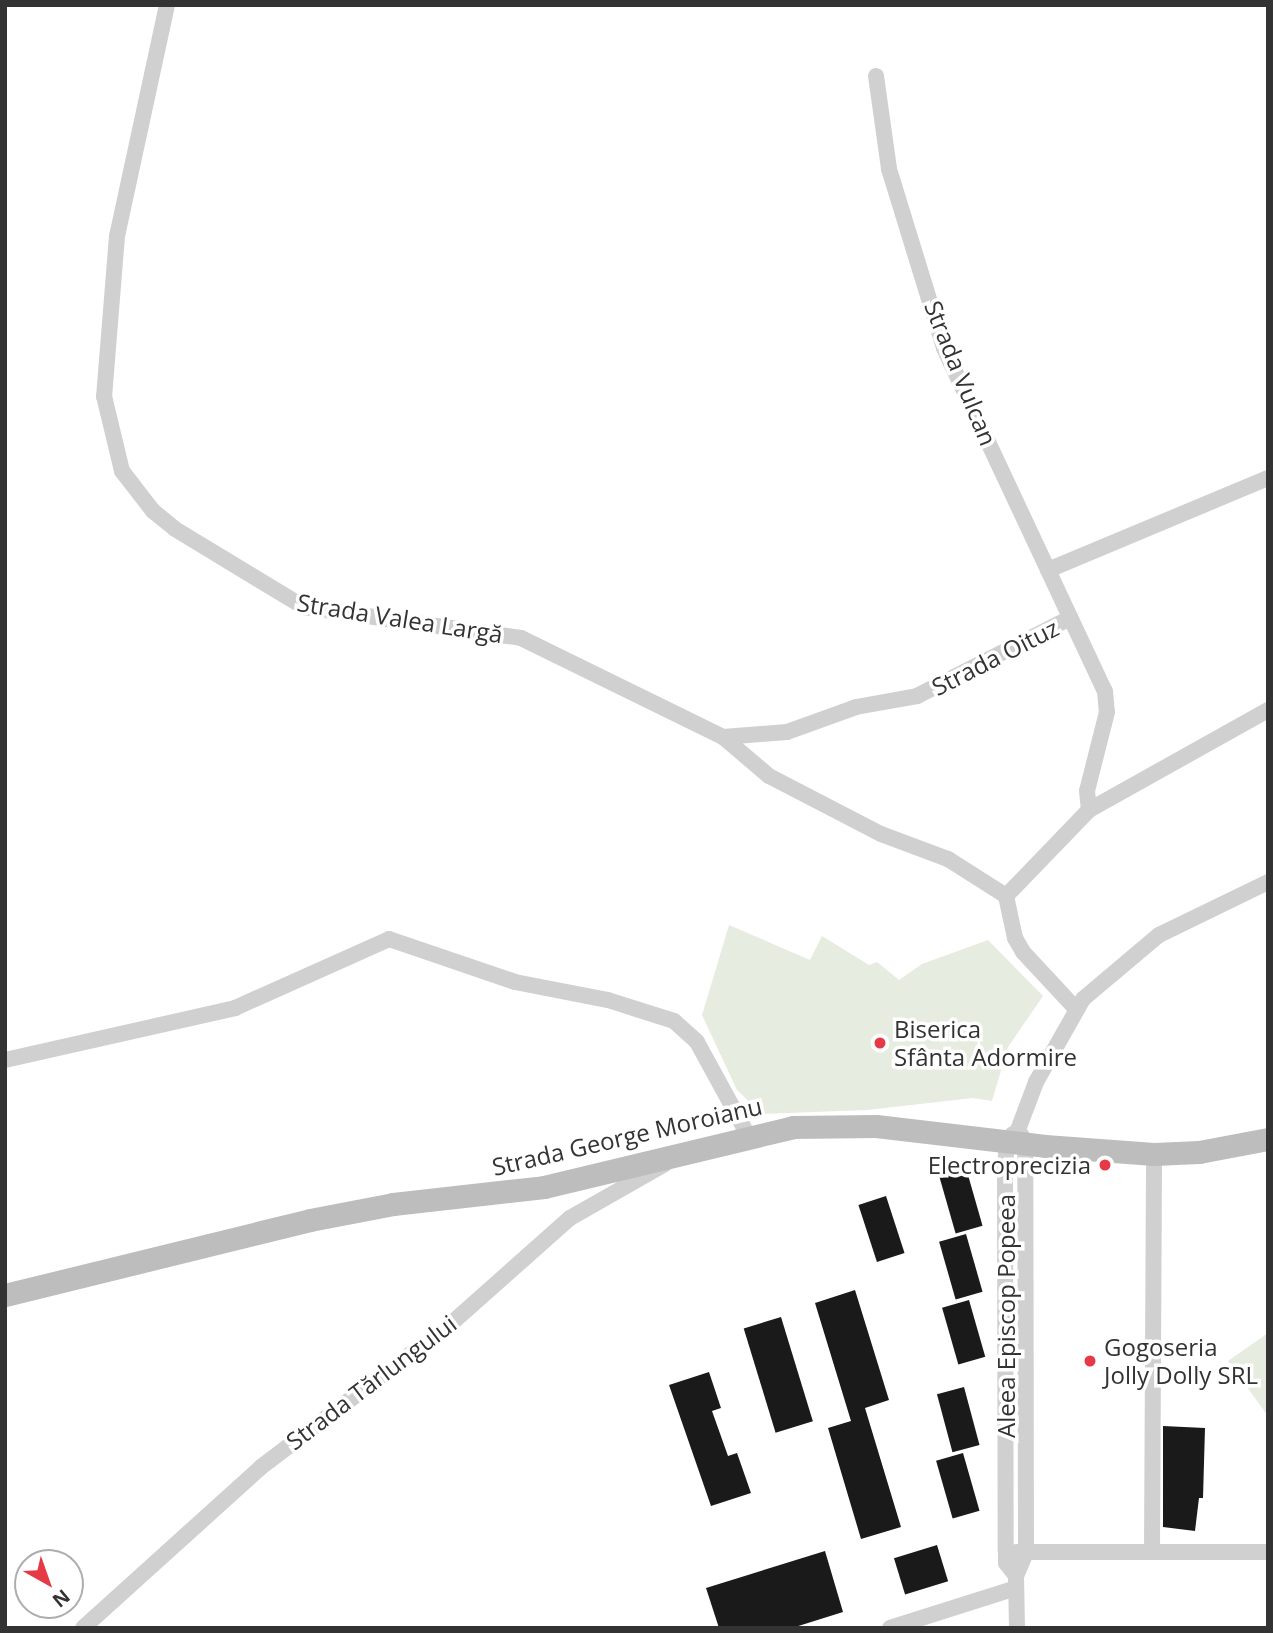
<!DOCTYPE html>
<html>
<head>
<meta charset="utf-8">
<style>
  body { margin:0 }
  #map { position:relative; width:1273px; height:1633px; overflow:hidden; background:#fff; font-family:"Open Sans",sans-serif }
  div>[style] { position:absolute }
  .green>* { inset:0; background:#e6ecdf }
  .building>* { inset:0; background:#1a1a1a; transform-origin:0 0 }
  .minor>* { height:16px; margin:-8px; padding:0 8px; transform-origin:8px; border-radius:8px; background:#d0d0d0 }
  .secondary>* { height:23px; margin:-11.5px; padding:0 11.5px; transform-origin:11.5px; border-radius:11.5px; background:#bdbdbd }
  .dots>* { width:19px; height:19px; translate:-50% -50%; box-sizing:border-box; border:4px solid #fff; border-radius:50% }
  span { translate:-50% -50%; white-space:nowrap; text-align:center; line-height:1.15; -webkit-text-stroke:7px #fff; paint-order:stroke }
  .street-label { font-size:24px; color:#333 }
  .poi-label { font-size:24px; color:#333 }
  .left { translate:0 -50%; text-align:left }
  .right { translate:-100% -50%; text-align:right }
  .frame { position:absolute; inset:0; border:7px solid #333; pointer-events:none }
  .north { position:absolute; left:14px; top:1549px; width:70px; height:70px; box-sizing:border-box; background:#fff; border:2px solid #adadad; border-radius:50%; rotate:140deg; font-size:19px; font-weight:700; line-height:28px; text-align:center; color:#333 }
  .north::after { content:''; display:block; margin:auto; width:24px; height:32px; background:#e63946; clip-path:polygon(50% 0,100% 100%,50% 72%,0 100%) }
</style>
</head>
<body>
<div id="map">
  <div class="green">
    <div style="clip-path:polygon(729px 925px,810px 960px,822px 936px,869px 965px,877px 962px,899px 980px,922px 964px,988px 940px,1043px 996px,1008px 1047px,992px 1101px,973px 1098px,867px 1110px,762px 1114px,737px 1090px,702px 1015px)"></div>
    <div style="clip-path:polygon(1268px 1333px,1268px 1416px,1228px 1361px)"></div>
  </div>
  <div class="building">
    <div style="left:966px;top:1168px;width:60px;height:28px;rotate:74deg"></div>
    <div style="left:886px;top:1196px;width:60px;height:29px;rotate:72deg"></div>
    <div style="left:966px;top:1234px;width:60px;height:28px;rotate:74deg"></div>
    <div style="clip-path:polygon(855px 1290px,889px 1400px,865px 1408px,901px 1527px,861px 1539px,828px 1428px,851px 1421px,815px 1303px)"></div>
    <div style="left:969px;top:1300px;width:59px;height:28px;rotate:74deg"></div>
    <div style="left:781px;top:1317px;width:109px;height:39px;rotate:73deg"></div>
    <div style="clip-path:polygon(709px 1372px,721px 1408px,712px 1411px,728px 1456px,737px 1453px,751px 1493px,711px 1506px,669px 1385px)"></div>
    <div style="left:964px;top:1387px;width:60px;height:28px;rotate:75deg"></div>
    <div style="clip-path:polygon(1163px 1426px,1205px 1428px,1203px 1498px,1199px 1498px,1195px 1531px,1163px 1527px)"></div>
    <div style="left:963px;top:1453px;width:60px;height:28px;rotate:74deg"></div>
    <div style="left:937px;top:1545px;width:38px;height:45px;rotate:73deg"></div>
    <div style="clip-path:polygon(825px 1551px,843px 1612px,792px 1628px,719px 1628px,706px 1588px)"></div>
  </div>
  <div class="minor">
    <div style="left:167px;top:5px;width:236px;rotate:102.2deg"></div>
    <div style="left:117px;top:236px;width:161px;rotate:94.6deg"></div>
    <div style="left:104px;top:396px;width:77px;rotate:76.5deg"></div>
    <div style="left:122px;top:471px;width:51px;rotate:52.2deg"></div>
    <div style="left:153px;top:511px;width:28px;rotate:39deg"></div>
    <div style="left:175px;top:529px;width:151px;rotate:31.2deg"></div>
    <div style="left:304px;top:607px;width:219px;rotate:8.1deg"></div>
    <div style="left:521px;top:638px;width:225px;rotate:26.1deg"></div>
    <div style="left:723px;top:737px;width:60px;rotate:40.3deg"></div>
    <div style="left:769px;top:776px;width:126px;rotate:27.4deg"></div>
    <div style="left:881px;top:834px;width:72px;rotate:20.5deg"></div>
    <div style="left:948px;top:859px;width:69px;rotate:32.5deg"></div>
    <div style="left:876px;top:76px;width:94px;rotate:82deg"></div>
    <div style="left:889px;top:169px;width:187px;rotate:72.9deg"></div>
    <div style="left:944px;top:348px;width:379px;rotate:64.9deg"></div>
    <div style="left:1105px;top:691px;width:21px;rotate:85deg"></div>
    <div style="left:1107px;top:712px;width:81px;rotate:104.2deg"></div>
    <div style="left:1087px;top:791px;width:19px;rotate:84deg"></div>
    <div style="left:1048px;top:570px;width:238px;rotate:-22.7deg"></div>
    <div style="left:723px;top:737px;width:64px;rotate:-4.5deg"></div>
    <div style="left:787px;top:732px;width:73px;rotate:-19.9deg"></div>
    <div style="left:856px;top:707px;width:62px;rotate:-10.2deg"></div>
    <div style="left:917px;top:696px;width:172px;rotate:-27deg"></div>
    <div style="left:1006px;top:896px;width:120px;rotate:-46deg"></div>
    <div style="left:1089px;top:810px;width:205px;rotate:-29.2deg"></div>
    <div style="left:1006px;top:896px;width:43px;rotate:77.9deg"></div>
    <div style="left:1015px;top:938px;width:16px;rotate:60deg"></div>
    <div style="left:1023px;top:952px;width:76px;rotate:47.1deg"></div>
    <div style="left:5px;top:1060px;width:236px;rotate:-12.7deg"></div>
    <div style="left:235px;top:1008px;width:169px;rotate:-24.1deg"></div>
    <div style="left:389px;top:939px;width:133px;rotate:18.8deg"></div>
    <div style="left:515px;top:982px;width:95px;rotate:11deg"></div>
    <div style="left:608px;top:1000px;width:69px;rotate:17.7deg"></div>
    <div style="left:674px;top:1021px;width:31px;rotate:42deg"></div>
    <div style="left:697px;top:1042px;width:106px;rotate:61.3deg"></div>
    <div style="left:1018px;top:1130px;width:51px;rotate:-69.4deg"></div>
    <div style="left:1036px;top:1082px;width:95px;rotate:-60.5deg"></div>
    <div style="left:1083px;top:999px;width:99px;rotate:-40.1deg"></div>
    <div style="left:1159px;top:935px;width:121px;rotate:-25.9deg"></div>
    <div style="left:1013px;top:1134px;width:8px;rotate:135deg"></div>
    <div style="left:1007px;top:1140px;width:30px;rotate:94deg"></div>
    <div style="left:1005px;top:1170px;width:382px;rotate:89.9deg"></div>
    <div style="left:1006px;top:1552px;width:11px;rotate:90deg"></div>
    <div style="left:1006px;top:1563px;width:16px;rotate:52deg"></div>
    <div style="left:1152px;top:1550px;width:396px;rotate:-89.7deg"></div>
    <div style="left:1016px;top:1552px;width:252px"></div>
    <div style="left:83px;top:1628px;width:240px;rotate:-42.1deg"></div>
    <div style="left:261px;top:1467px;width:242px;rotate:-37.1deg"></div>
    <div style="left:454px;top:1321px;width:155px;rotate:-41.6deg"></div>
    <div style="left:570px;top:1218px;width:109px;rotate:-29.6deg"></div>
    <div style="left:890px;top:1628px;width:132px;rotate:-17.6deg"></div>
    <div style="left:1017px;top:1628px;width:52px;rotate:-91.1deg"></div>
    <div style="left:1016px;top:1576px;width:26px;rotate:-67deg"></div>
    <div style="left:1026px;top:1552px;width:411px;rotate:-90.1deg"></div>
    <div style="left:1025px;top:1141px;width:13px;rotate:-122deg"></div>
  </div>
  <div class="secondary">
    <div style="left:5px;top:1295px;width:314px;rotate:-13.8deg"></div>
    <div style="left:310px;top:1220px;width:85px;rotate:-10.9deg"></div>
    <div style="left:393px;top:1204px;width:152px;rotate:-6.4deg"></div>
    <div style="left:544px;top:1187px;width:256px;rotate:-13.5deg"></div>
    <div style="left:793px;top:1127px;width:83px;rotate:-0.7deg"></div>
    <div style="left:876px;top:1126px;width:170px;rotate:6.7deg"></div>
    <div style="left:1045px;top:1146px;width:109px;rotate:4.2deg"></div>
    <div style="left:1154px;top:1154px;width:45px;rotate:-2.5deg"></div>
    <div style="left:1199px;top:1152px;width:70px;rotate:-10.7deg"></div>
  </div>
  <div class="dots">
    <div style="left:880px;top:1043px;background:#e63946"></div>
    <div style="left:1105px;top:1165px;background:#e63946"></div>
    <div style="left:1090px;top:1361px;background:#e63946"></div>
  </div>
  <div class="street-label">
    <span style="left:961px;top:373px;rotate:68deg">Strada Vulcan</span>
    <span style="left:400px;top:618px;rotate:9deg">Strada Valea Largă</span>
    <span style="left:995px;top:657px;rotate:-27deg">Strada Oituz</span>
    <span style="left:627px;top:1136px;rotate:-13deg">Strada George Moroianu</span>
    <span style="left:1006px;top:1316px;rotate:-90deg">Aleea Episcop Popeea</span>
    <span style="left:371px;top:1382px;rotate:-37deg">Strada Tărlungului</span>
  </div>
  <div class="poi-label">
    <span class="left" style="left:894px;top:1043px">Biserica<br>Sfânta Adormire</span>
    <span class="right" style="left:1091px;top:1165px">Electroprecizia</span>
    <span class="left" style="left:1104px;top:1361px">Gogoseria<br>Jolly Dolly SRL</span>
  </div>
  <div class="frame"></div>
  <div class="north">N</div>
</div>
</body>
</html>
